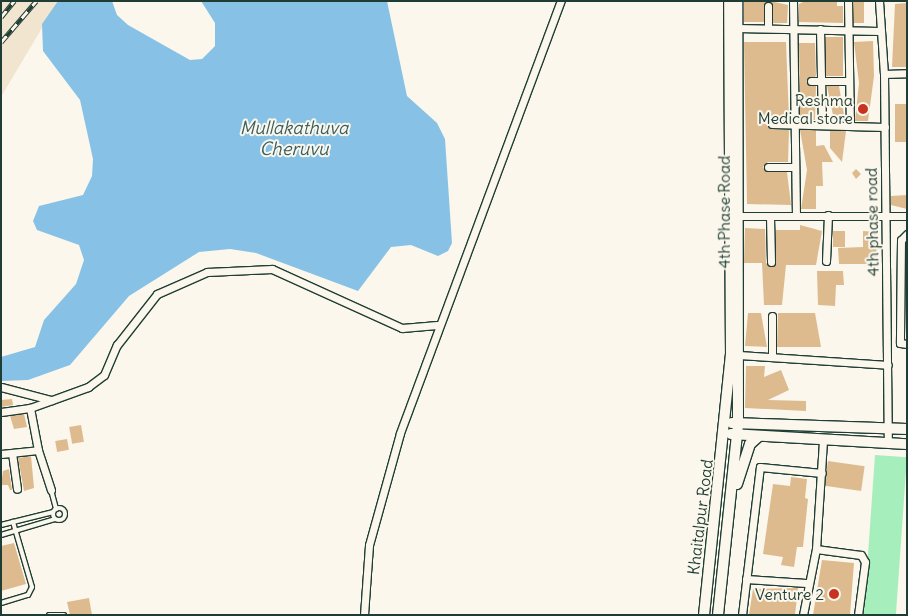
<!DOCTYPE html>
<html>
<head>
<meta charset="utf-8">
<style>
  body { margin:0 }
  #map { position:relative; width:908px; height:616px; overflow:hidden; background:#fbf7ec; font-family:Delius,sans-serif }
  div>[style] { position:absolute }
  .built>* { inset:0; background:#f2e5d0 }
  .green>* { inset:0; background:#a6eebc; transform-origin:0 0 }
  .water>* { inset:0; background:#87c2e6 }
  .building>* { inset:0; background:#ddbb8f; transform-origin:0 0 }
  .roads { filter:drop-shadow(1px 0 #1f3d34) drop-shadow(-1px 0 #1f3d34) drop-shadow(0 1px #1f3d34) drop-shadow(0 -1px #1f3d34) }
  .lane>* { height:4px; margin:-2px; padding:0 2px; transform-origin:2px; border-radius:2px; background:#fbf7ec }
  .lane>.ring { margin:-2px; padding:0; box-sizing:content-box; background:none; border:4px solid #fbf7ec; border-radius:50% }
  .street>* { height:7px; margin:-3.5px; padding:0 3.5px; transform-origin:3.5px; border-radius:3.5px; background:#fbf7ec }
  .secondary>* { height:10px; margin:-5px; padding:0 5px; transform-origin:5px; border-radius:5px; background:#fbf7ec }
  .rail>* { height:4.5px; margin-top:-2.25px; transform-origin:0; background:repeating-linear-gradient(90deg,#fbf7ec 0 8px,#1f3d34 0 16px); box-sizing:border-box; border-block:1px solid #1f3d34 }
  .dots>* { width:14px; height:14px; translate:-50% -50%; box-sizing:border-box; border:2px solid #fbf7ec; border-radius:50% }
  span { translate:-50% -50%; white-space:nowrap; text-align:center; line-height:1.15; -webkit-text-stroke:4px #fbf7ec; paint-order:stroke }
  .poi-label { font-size:16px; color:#1f3d34 }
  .right { translate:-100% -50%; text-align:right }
  .street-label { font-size:16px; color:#1f3d34 }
  .water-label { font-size:18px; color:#395e60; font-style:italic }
  .frame { position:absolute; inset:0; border:2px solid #1f3d34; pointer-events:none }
</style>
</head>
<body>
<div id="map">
  <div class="built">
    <div style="clip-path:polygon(1px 1px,58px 1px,1px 97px)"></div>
  </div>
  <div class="green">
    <div style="left:875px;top:455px;width:32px;height:160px;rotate:4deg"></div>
  </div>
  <div class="water">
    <div style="clip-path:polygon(58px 1px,112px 1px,117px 15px,128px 25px,190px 60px,202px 59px,215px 46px,215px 23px,201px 1px,387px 1px,407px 96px,437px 123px,445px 139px,452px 243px,448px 251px,438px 256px,411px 245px,391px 247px,358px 291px,256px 253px,230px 249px,199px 252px,129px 296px,70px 365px,28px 380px,1px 381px,1px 357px,35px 347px,44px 320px,76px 284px,84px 260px,79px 245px,37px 230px,33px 221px,39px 206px,83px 195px,92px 176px,93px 159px,80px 100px,43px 51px,42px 24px)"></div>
  </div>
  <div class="building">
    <div style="left:744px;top:1px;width:22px;height:21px"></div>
    <div style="clip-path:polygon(770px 1px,788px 5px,787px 23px,773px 23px)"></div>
    <div style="clip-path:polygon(805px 1px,837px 1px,837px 6px,843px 6px,843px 23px,799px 22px,799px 4px)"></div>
    <div style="left:853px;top:1px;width:11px;height:22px"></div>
    <div style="clip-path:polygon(907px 3px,907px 67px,892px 67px,895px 4px)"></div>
    <div style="left:825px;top:37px;width:18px;height:39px"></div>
    <div style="clip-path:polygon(873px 41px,874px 76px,868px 121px,855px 121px,859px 83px,854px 42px)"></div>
    <div style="clip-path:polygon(744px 42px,786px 42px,789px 119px,772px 119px,767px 124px,771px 129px,789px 130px,788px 162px,768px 162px,763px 167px,768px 172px,787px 172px,791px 205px,747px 204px)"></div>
    <div style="clip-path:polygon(799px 43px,815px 43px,816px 76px,806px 81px,816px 86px,815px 120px,800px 119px)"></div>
    <div style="clip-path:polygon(827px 86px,839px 86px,845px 121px,834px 120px)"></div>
    <div style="left:895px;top:104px;width:12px;height:38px"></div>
    <div style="clip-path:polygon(800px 130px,816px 130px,816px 146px,824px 145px,833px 162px,822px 162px,823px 186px,816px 186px,816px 209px,801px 209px,807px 170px)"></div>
    <div style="clip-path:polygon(830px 131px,846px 131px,842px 162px,830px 148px)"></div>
    <div style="clip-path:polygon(856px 169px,861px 174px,856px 179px,852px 173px)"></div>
    <div style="clip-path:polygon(907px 195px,907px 209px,891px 205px,891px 196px)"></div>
    <div style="clip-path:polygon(800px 225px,822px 231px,816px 265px,786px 265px,782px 305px,764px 305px,762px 263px,744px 263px,745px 228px,765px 229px,766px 263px,772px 267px,776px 262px,776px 230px,800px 230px)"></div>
    <div style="left:833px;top:231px;width:12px;height:16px"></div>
    <div style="clip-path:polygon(863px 231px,876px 232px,877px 264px,839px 264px,838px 248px,863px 247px)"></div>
    <div style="clip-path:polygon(817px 271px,843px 271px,844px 285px,836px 285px,835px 306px,818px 305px)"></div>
    <div style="clip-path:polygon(748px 313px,761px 313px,767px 347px,745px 346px)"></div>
    <div style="clip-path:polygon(778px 313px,815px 313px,821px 347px,777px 347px)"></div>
    <div style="clip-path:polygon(746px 366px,765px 366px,764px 377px,781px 370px,789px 390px,768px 400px,806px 401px,806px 411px,745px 408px)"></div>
    <div style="clip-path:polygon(12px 399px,13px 405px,1px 407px,1px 400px)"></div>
    <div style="clip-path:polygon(24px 414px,27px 427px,14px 429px,10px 416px)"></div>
    <div style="left:81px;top:425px;width:17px;height:12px;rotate:80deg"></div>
    <div style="left:67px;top:439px;width:11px;height:12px;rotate:80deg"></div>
    <div style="clip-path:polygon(31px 456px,34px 488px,24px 491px,18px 458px)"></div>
    <div style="left:828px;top:461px;width:37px;height:25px;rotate:8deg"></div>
    <div style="clip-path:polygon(9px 469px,12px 490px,10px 490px,8px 485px,1px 485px,3px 471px)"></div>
    <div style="clip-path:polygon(791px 477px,807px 479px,805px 498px,808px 499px,803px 547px,797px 547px,794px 567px,781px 565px,783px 557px,763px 554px,773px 484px,790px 486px)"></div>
    <div style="clip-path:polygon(14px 543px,26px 584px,1px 591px,1px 546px)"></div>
    <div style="clip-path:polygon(822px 560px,854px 563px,850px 615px,813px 615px)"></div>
    <div style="clip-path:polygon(798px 588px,795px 615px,749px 615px,753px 589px)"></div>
    <div style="clip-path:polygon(89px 598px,92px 615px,70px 615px,67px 602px)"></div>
  </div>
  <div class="roads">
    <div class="lane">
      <div style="left:51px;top:490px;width:20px;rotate:75deg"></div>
      <div class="ring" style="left:53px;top:508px;width:8px;height:8px"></div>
      <div style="left:1px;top:525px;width:54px;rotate:-14deg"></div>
      <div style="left:1px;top:535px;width:56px;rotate:-16.5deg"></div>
      <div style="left:1px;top:603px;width:28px;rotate:-17deg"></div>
      <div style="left:28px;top:595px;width:9px;rotate:-63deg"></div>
      <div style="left:32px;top:587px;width:68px;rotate:-106.3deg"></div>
      <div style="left:49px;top:615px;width:15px"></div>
    </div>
    <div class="street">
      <div style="left:793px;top:1px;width:215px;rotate:89.2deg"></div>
      <div style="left:848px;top:1px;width:125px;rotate:89.1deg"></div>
      <div style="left:879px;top:1px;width:73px;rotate:86.1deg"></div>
      <div style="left:884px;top:74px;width:369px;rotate:89.4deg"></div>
      <div style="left:737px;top:28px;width:142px;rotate:1.2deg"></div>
      <div style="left:768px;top:28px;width:22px;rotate:-90deg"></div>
      <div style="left:820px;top:29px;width:95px;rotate:88.8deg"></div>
      <div style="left:884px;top:74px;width:23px;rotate:-2deg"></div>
      <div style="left:811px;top:81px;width:37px"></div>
      <div style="left:772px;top:124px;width:113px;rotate:1.5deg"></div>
      <div style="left:768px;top:167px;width:26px"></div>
      <div style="left:739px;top:216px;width:168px"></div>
      <div style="left:770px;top:217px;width:45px;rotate:88.7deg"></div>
      <div style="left:907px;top:234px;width:8px;rotate:135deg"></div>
      <div style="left:901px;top:240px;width:103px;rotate:90.6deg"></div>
      <div style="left:900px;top:343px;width:7px;rotate:8deg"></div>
      <div style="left:826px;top:261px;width:46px;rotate:-87.5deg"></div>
      <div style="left:772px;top:316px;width:41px;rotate:90deg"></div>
      <div style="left:739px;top:355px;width:149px;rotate:3.8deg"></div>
      <div style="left:1px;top:387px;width:52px;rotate:14.6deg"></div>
      <div style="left:1px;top:412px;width:29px;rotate:-8deg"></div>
      <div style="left:30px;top:408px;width:62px;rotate:-19.9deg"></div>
      <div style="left:88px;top:387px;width:20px;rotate:-37deg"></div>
      <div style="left:104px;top:375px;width:33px;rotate:-67deg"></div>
      <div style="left:117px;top:345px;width:65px;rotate:-51.9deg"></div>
      <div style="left:157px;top:294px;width:55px;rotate:-23.7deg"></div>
      <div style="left:207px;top:272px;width:65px;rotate:-2.6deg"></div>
      <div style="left:272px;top:269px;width:143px;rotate:24.4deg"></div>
      <div style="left:402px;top:328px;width:35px;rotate:-5deg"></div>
      <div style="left:38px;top:450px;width:42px;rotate:72deg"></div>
      <div style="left:12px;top:453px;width:36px;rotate:82deg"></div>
      <div style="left:1px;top:454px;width:37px;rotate:-6deg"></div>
      <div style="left:38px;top:450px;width:43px;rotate:-100.8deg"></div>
      <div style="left:816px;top:549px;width:45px;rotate:7.6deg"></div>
      <div style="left:861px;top:555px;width:8px;rotate:60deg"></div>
      <div style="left:865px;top:562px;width:53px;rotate:97.5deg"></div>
      <div style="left:746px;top:579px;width:60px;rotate:3.8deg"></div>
      <div style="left:364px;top:615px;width:70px;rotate:-85.9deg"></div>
      <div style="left:369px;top:545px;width:116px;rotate:-74.5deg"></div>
      <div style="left:400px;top:433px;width:461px;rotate:-69.6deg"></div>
      <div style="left:742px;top:615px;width:149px;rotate:-83.1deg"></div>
      <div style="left:760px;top:467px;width:62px;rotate:5.5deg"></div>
      <div style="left:803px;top:615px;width:67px;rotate:-78.9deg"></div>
      <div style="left:816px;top:549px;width:109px;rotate:-86.3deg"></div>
    </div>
    <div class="secondary">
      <div style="left:732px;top:423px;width:175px;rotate:2deg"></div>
      <div style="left:731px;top:434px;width:176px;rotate:3.3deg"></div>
      <div style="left:737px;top:484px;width:42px;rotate:-72deg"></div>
      <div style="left:750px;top:444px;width:12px;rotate:-42deg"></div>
      <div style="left:704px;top:615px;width:261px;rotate:-84.1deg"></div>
      <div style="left:731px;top:355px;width:354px;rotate:-90.3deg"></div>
      <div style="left:718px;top:615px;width:192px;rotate:-84deg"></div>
      <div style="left:738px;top:424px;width:423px;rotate:-90.1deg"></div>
    </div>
  </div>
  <div class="rail">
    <div style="left:1px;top:17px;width:21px;rotate:-51deg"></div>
    <div style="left:1px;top:42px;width:54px;rotate:-49.5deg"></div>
  </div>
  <div class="dots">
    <div style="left:863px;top:109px;background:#c8321e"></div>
    <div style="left:834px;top:594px;background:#c8321e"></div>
  </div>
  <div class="poi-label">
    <span class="right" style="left:853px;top:109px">Reshma<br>Medical store</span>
    <span class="right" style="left:824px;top:594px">Venture 2</span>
  </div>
  <div class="street-label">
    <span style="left:724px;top:212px;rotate:-90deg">4th Phase Road</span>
    <span style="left:872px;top:222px;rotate:-91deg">4th phase road</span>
    <span style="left:700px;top:517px;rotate:-83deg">Khaitalpur Road</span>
  </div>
  <div class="water-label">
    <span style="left:294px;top:139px">Mullakathuva<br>Cheruvu</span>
  </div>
  <div class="frame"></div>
</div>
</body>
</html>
